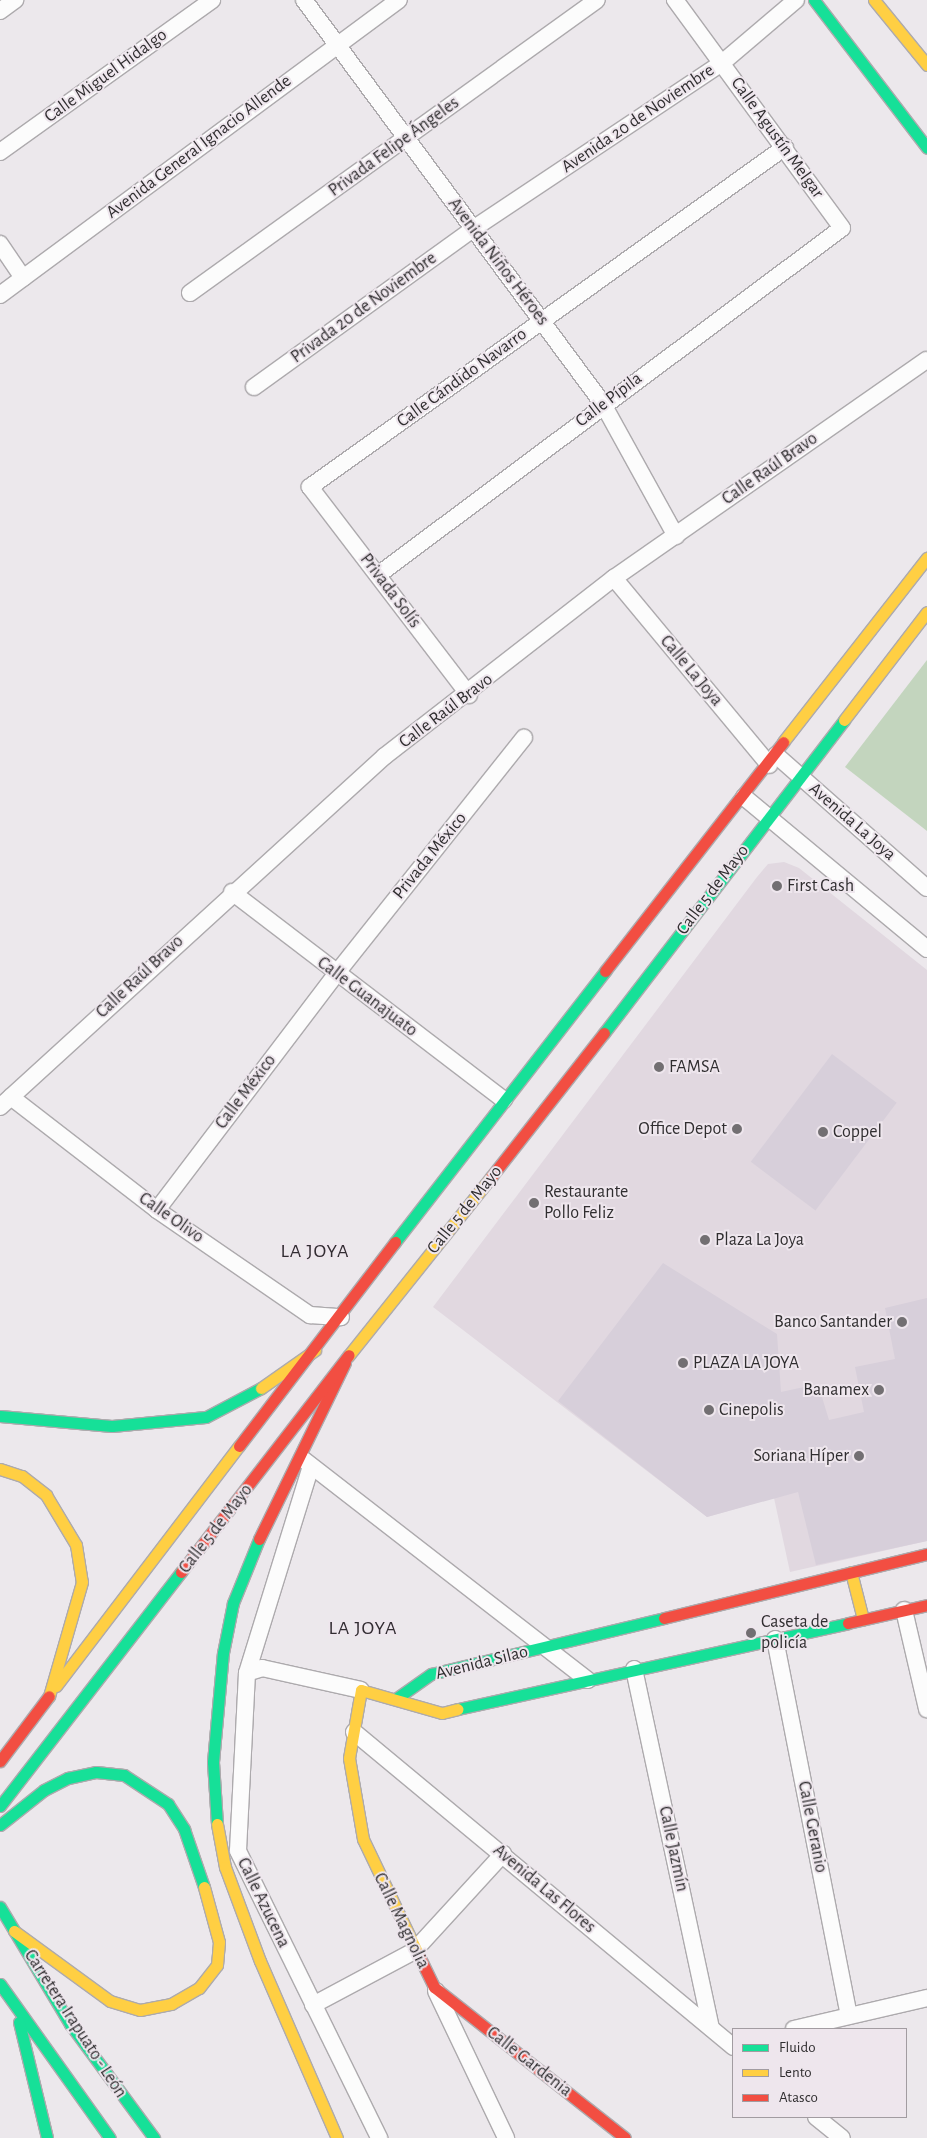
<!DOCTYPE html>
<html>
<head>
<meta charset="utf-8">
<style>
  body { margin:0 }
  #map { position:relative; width:927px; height:2138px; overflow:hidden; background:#ece8ec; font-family:"Alegreya Sans",sans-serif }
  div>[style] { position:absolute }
  .built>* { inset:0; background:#e1d8e0 }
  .green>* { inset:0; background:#c3d5be }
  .building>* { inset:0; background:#d7cfda; transform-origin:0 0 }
  .roads { filter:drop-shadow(1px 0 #adaaad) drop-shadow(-1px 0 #adaaad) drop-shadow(0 1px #adaaad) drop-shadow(0 -1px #adaaad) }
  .street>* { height:16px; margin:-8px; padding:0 8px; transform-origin:8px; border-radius:8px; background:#fcfcfc }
  .fast>* { height:11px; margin:-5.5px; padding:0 5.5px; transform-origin:5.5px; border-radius:5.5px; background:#16e098 }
  .slow>* { height:11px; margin:-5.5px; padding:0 5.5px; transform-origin:5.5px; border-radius:5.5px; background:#ffcf43 }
  .jam>* { height:11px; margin:-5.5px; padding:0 5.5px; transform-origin:5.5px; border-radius:5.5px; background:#f24e42 }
  .dots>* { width:14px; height:14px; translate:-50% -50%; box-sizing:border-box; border:2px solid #eee6ed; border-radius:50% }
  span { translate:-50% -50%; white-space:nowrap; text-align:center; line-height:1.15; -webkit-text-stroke:4px #eee6ed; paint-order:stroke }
  .street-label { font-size:18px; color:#302e30 }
  .poi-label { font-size:18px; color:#302e30 }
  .left { translate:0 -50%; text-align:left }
  .right { translate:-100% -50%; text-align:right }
  .quarter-label { font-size:20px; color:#322c32; letter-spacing:1px }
  .legend { position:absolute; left:732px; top:2028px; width:175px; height:90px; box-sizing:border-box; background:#eee6ed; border:1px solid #a29ca1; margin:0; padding:6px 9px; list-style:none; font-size:15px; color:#302e30 }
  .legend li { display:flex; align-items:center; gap:10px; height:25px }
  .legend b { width:25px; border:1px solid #a29ca1 }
</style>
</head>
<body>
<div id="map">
  <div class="built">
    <div style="clip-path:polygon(784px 862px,799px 868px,927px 970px,927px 1541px,790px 1572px,774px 1498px,707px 1517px,433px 1307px,757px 877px,768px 864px)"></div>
  </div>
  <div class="green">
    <div style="clip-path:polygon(927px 660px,927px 831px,845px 767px)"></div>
  </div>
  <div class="building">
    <div style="left:832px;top:1054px;width:81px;height:135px;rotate:37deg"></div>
    <div style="clip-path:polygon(663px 1263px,777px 1334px,781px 1392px,818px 1384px,829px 1420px,864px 1412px,855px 1367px,895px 1359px,885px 1308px,927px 1298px,927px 1541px,816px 1565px,798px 1492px,707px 1517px,558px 1401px)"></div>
  </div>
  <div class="roads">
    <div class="street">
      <div style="left:304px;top:0;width:503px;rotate:53.49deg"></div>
      <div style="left:603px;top:404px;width:151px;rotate:61.1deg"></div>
      <div style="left:0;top:11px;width:19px;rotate:-36deg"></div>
      <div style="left:0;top:152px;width:261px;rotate:-35.6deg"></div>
      <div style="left:0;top:244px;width:41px;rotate:55.9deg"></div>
      <div style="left:190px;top:293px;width:501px;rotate:-35.75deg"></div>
      <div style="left:0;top:295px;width:496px;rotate:-36.5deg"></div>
      <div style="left:254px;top:387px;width:270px;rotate:-35.8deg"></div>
      <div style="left:473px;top:229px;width:299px;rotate:-33.7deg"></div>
      <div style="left:722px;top:63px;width:97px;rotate:-40.4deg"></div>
      <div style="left:378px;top:575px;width:579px;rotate:-36.79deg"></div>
      <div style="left:842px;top:228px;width:283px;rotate:-126.2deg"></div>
      <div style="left:614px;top:578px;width:243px;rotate:50.3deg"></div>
      <div style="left:469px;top:695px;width:262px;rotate:-127.4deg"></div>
      <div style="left:310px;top:487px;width:584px;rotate:-35.59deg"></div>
      <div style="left:776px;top:755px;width:201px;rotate:41.4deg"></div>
      <div style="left:744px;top:797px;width:238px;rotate:39.7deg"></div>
      <div style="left:232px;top:892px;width:342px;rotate:37.4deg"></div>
      <div style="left:11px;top:1097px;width:185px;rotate:37.7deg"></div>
      <div style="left:157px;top:1210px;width:186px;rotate:34.5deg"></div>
      <div style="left:310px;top:1315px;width:31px;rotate:4deg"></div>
      <div style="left:0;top:1107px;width:521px;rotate:-42.36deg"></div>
      <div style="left:385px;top:756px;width:290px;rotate:-37.9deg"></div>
      <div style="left:614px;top:578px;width:381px;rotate:-34.9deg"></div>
      <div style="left:157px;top:1210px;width:296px;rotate:-52.8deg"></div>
      <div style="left:336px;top:974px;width:302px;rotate:-51.5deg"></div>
      <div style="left:304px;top:1460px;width:359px;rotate:37.8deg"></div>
      <div style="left:311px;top:1466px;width:217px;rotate:107.2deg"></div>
      <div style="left:247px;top:1673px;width:178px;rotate:92.9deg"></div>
      <div style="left:238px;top:1851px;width:320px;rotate:63.8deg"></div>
      <div style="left:904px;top:1610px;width:102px;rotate:76.9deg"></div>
      <div style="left:775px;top:1639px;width:384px;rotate:78.9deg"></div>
      <div style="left:634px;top:1669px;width:367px;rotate:77.9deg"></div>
      <div style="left:247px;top:1673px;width:16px;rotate:-18deg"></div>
      <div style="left:262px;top:1668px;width:101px;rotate:12.5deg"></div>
      <div style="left:354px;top:1732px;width:493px;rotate:39.7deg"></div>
      <div style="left:436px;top:1991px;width:163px;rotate:64.5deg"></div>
      <div style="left:313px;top:2005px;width:115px;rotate:-28.1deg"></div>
      <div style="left:414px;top:1951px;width:132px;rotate:-47.5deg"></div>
      <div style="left:794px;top:2029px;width:137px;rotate:-13.1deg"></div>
      <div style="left:816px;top:2117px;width:33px;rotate:39deg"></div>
    </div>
    <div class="fast">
      <div style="left:814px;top:0;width:186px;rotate:52.6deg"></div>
      <div style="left:604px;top:1033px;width:394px;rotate:-52.5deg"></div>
      <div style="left:395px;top:1242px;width:343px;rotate:-52.2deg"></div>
      <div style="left:0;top:1416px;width:112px;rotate:5.1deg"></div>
      <div style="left:112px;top:1426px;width:94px;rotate:-5.5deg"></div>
      <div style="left:206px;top:1417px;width:62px;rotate:-27.8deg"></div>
      <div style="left:397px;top:1698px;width:42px;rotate:-35.2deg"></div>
      <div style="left:431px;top:1674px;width:240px;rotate:-13.5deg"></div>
      <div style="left:458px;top:1709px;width:399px;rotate:-12.4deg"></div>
      <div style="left:0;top:1806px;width:296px;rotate:-52.3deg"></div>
      <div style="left:217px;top:1824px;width:62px;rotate:-93.7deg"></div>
      <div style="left:213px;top:1762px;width:109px;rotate:-84.8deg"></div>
      <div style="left:223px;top:1653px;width:51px;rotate:-78.7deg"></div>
      <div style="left:233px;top:1603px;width:69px;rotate:-67.9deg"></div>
      <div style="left:0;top:1825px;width:56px;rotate:-38.5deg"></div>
      <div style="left:44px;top:1790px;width:27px;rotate:-27deg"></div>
      <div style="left:68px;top:1778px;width:29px;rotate:-12deg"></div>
      <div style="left:96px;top:1772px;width:28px;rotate:6deg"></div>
      <div style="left:124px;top:1775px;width:53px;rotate:33.4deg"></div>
      <div style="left:168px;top:1804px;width:30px;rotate:57deg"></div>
      <div style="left:184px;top:1829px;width:61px;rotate:71deg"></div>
      <div style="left:0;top:1907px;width:136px;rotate:59.1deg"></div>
      <div style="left:70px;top:2024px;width:142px;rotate:53.6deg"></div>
      <div style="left:0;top:1984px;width:189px;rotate:54.5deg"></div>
      <div style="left:19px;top:2022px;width:119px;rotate:76.4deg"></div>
    </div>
    <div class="slow">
      <div style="left:874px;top:0;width:84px;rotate:50.8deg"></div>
      <div style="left:844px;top:720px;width:136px;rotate:-52.5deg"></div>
      <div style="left:783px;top:742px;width:234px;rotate:-52deg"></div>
      <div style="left:349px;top:1355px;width:228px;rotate:-51.4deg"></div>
      <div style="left:261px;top:1388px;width:66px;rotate:-35.1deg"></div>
      <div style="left:0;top:1469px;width:23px;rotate:18deg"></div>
      <div style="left:22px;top:1476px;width:31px;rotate:38deg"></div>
      <div style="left:46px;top:1495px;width:58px;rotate:59deg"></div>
      <div style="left:76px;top:1545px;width:37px;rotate:81deg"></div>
      <div style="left:82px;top:1582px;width:119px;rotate:106.1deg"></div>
      <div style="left:851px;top:1572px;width:49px;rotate:75.7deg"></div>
      <div style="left:56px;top:1686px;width:302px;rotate:-52.7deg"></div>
      <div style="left:217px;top:1824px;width:44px;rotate:79.5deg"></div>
      <div style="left:225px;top:1867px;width:100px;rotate:69.6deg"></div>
      <div style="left:260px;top:1961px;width:193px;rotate:66.5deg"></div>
      <div style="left:14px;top:1931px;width:119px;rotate:36.1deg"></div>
      <div style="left:110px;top:2001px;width:31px;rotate:17deg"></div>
      <div style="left:140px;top:2010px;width:32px;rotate:-11deg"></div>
      <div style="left:171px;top:2004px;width:32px;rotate:-30deg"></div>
      <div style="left:199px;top:1988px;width:29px;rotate:-52deg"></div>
      <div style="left:217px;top:1965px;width:23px;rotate:-85deg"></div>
      <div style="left:219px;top:1942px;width:57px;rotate:-105.3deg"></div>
      <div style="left:418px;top:1954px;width:127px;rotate:-115.6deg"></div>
      <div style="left:363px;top:1839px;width:82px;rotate:-99.8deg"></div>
      <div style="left:349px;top:1758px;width:69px;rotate:-80deg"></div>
      <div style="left:361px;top:1690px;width:84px;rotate:15.9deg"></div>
      <div style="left:442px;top:1713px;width:16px;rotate:-14deg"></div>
    </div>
    <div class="jam">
      <div style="left:605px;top:971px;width:290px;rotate:-52.1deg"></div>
      <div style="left:491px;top:1177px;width:183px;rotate:-51.9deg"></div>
      <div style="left:239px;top:1446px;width:257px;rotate:-52.6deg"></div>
      <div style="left:259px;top:1539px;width:196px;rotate:-64deg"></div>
      <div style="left:181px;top:1572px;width:274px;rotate:-52.3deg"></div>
      <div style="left:664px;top:1618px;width:271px;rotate:-13.7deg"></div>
      <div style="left:848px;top:1623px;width:81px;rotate:-12.8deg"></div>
      <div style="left:0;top:1761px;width:81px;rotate:-53deg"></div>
      <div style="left:418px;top:1954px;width:37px;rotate:64deg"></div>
      <div style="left:434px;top:1987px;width:243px;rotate:38.3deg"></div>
    </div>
  </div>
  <div class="dots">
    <div style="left:777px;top:886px;background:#726f72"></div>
    <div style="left:659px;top:1067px;background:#726f72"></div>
    <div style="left:737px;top:1129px;background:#726f72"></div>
    <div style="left:823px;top:1132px;background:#726f72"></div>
    <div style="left:534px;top:1203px;background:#726f72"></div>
    <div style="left:705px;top:1240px;background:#726f72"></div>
    <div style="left:902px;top:1322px;background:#726f72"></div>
    <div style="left:683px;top:1363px;background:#726f72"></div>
    <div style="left:879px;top:1390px;background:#726f72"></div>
    <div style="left:709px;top:1410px;background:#726f72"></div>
    <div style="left:859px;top:1456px;background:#726f72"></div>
    <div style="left:751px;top:1633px;background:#726f72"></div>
  </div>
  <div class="street-label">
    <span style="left:106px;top:76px;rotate:-36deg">Calle Miguel Hidalgo</span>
    <span style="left:638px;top:119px;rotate:-34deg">Avenida 20 de Noviembre</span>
    <span style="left:777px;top:138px;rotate:54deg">Calle Agustín Melgar</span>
    <span style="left:199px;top:147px;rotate:-37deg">Avenida General Ignacio Allende</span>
    <span style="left:394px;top:147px;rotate:-36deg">Privada Felipe Ángeles</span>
    <span style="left:498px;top:262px;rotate:53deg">Avenida Niños Héroes</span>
    <span style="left:364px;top:308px;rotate:-36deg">Privada 20 de Noviembre</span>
    <span style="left:462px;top:378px;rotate:-36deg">Calle Cándido Navarro</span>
    <span style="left:609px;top:400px;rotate:-37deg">Calle Pípila</span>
    <span style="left:770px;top:469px;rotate:-35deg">Calle Raúl Bravo</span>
    <span style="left:390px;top:591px;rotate:53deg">Privada Solís</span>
    <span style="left:691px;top:671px;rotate:50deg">Calle La Joya</span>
    <span style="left:446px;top:711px;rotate:-37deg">Calle Raúl Bravo</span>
    <span style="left:852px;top:822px;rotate:41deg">Avenida La Joya</span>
    <span style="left:430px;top:856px;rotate:-51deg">Privada México</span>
    <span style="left:713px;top:890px;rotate:-53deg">Calle 5 de Mayo</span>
    <span style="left:140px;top:977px;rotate:-43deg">Calle Raúl Bravo</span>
    <span style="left:367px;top:997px;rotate:37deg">Calle Guanajuato</span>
    <span style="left:246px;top:1092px;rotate:-53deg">Calle México</span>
    <span style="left:465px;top:1210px;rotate:-51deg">Calle 5 de Mayo</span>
    <span style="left:171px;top:1218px;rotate:35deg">Calle Olivo</span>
    <span style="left:216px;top:1529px;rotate:-52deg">Calle 5 de Mayo</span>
    <span style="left:482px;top:1663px;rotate:-14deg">Avenida Silao</span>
    <span style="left:812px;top:1827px;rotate:79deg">Calle Geranio</span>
    <span style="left:673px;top:1849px;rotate:78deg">Calle Jazmín</span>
    <span style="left:544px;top:1889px;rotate:40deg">Avenida Las Flores</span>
    <span style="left:263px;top:1903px;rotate:64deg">Calle Azucena</span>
    <span style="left:401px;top:1921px;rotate:64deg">Calle Magnolia</span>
    <span style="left:75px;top:2024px;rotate:57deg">Carretera Irapuato - León</span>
    <span style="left:529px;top:2062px;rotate:38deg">Calle Gardenia</span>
  </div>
  <div class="poi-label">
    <span class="left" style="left:787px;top:886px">First Cash</span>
    <span class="left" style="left:669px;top:1067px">FAMSA</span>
    <span class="right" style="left:727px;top:1129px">Office Depot</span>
    <span class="left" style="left:833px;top:1132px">Coppel</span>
    <span class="left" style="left:544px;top:1203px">Restaurante<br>Pollo Feliz</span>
    <span class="left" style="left:715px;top:1240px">Plaza La Joya</span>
    <span class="right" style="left:892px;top:1322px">Banco Santander</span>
    <span class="left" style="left:693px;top:1363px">PLAZA LA JOYA</span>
    <span class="right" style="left:869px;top:1390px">Banamex</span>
    <span class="left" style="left:719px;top:1410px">Cinepolis</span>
    <span class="right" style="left:849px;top:1456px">Soriana Híper</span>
    <span class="left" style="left:761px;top:1633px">Caseta de<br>policía</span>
  </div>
  <div class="quarter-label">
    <span style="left:315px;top:1251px">LA JOYA</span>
    <span style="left:363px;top:1628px">LA JOYA</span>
  </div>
  <ul class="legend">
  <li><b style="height:6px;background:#16e098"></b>Fluido</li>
  <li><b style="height:6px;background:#ffcf43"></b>Lento</li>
  <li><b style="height:6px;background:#f24e42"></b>Atasco</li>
  </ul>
</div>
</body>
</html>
